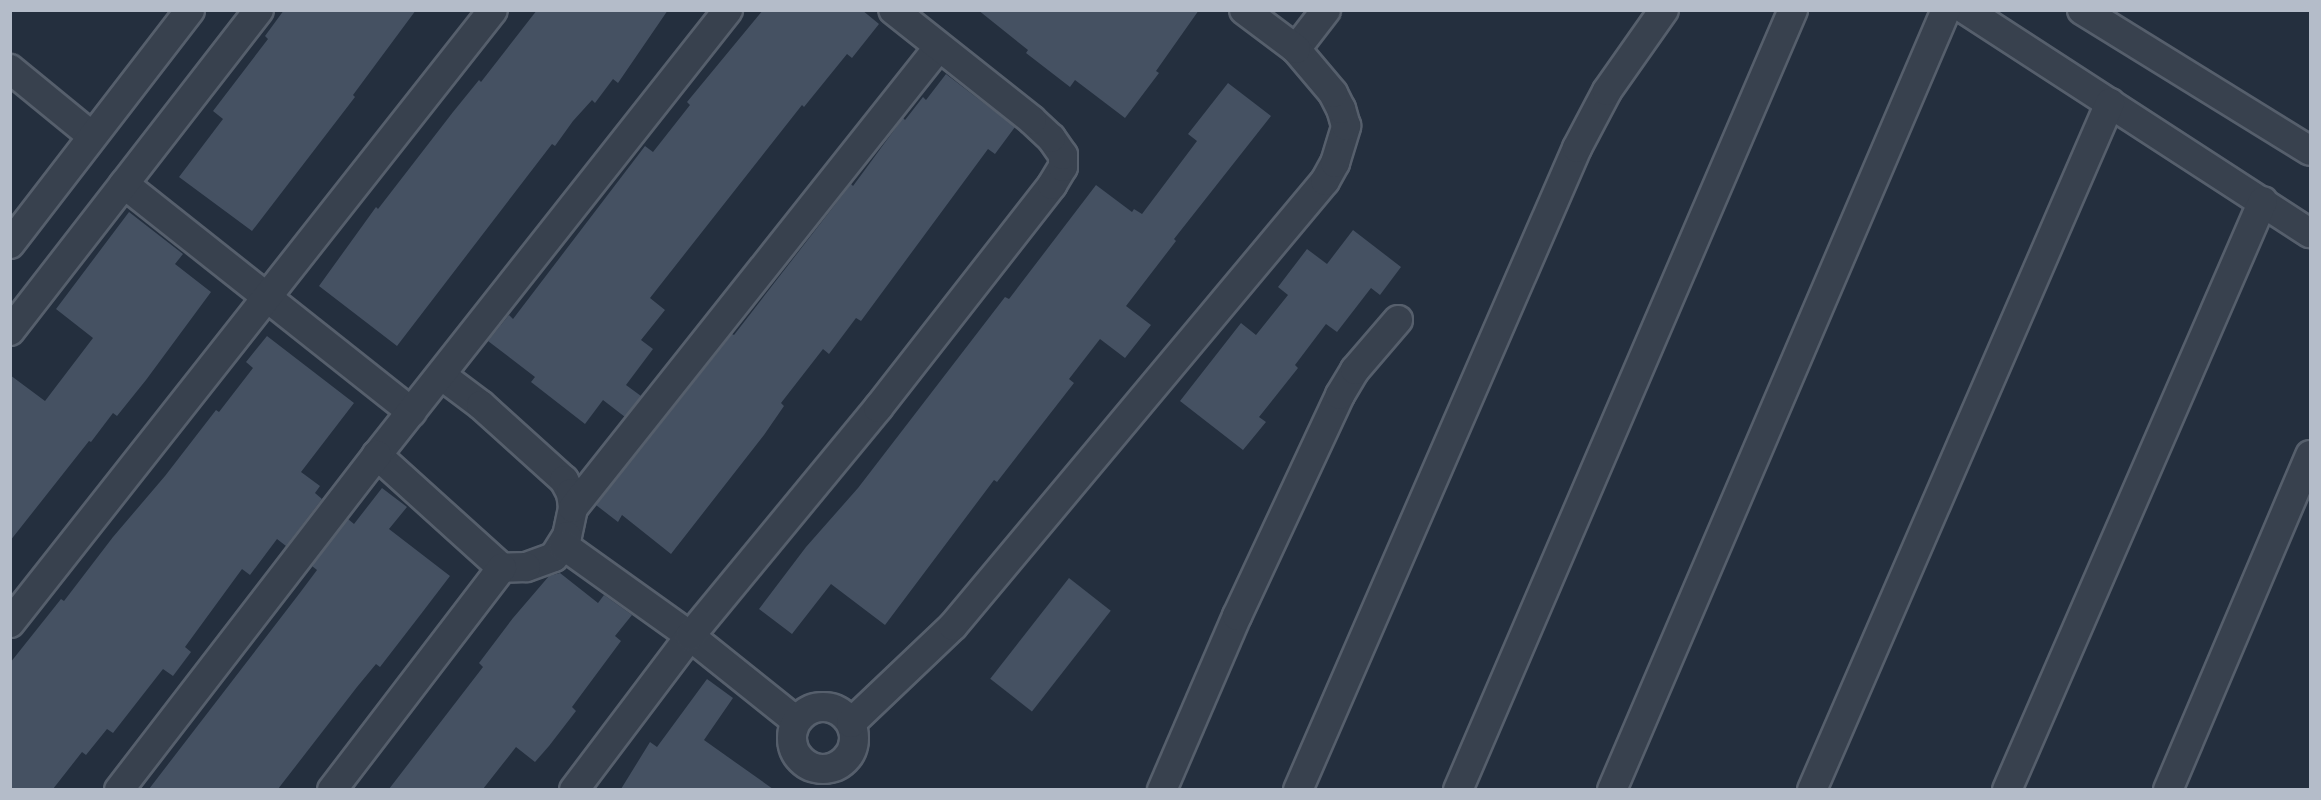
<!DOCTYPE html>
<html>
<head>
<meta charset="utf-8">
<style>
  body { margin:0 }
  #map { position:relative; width:2321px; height:800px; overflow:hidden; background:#242f3e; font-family:"Work Sans",sans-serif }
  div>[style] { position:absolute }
  .building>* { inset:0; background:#455162; transform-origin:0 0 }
  .roads { filter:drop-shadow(2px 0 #565f6c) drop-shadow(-2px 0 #565f6c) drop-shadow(0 2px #565f6c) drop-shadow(0 -2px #565f6c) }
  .street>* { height:28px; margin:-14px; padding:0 14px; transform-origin:14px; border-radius:14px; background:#38414e }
  .street>.ring { margin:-14px; padding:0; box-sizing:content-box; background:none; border:28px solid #38414e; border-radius:50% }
  span { translate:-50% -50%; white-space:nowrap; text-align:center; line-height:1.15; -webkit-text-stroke:4.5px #1d2633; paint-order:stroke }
  .frame { position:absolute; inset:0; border:12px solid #b4bcc9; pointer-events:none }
</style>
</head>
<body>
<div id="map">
  <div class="building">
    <div style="clip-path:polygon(284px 10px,416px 10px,353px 95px,355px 97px,252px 231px,179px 177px,223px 119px,213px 111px,268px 39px,265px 36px)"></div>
    <div style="clip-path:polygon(537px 10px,668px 10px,618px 83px,613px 79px,595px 103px,592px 100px,573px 121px,555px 146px,552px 144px,397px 346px,319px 286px,376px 207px,378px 209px,453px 112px,479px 80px,481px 82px)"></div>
    <div style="clip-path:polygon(763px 10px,862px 10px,879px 24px,852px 58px,847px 54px,804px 107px,802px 105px,650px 298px,665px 310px,641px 340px,653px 349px,626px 385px,641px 396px,625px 417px,603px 400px,585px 424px,531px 382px,535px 377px,488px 341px,509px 315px,513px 319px,645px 146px,653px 152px,690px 105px,687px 102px)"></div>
    <div style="clip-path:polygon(978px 10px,1199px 10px,1156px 71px,1159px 73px,1125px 118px,1075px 80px,1070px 87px,1026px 53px,1028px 50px)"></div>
    <div style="clip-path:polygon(946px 74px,1015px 127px,995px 154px,988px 149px,861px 321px,856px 318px,829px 354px,823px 349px,781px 403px,784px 406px,764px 435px,671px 554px,622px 515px,618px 522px,596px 505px,732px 334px,734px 335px,851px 184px,853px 186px,903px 118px,905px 120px,923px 97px,926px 100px)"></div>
    <div style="clip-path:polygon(1228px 83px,1271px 116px,1174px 239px,1176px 241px,1126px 306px,1151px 325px,1125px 358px,1100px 339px,1069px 379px,1074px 383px,997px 482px,994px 480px,885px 625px,831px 584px,792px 634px,759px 609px,806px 547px,858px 488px,1005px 297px,1009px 299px,1096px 185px,1132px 212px,1134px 209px,1142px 214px,1197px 141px,1188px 134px)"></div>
    <div style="clip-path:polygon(129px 212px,183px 254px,175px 264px,211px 292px,146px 380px,117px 416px,113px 413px,91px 442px,89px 441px,10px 541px,10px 375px,45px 401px,93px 338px,56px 309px)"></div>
    <div style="clip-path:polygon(1353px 230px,1401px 267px,1380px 295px,1371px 288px,1337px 332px,1326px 324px,1295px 365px,1298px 368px,1259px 417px,1266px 422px,1243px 450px,1180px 401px,1241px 323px,1256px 335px,1288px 295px,1278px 287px,1307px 249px,1327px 264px)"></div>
    <div style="clip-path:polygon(267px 336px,354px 403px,301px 472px,320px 486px,315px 493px,322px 499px,286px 546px,277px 539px,250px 575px,242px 569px,185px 647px,191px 652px,173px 676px,163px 669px,113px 733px,107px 729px,86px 755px,82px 752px,53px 789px,10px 789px,10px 663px,61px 599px,64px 601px,113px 537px,165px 476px,216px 410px,219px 412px,253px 368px,246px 362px)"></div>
    <div style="clip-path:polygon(382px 488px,407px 507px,389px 529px,450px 576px,421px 614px,380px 667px,376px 664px,357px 687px,278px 789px,149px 789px,299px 594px,317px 570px,312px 566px,348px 519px,354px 524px)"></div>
    <div style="clip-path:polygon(560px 573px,598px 603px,604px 595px,632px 615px,615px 636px,621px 641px,572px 707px,576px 711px,549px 746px,535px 762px,516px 747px,483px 789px,389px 789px,483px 667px,479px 663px,513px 618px,549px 576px)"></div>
    <div style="left:1069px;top:578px;width:53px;height:128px;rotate:38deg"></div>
    <div style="clip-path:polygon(707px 679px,733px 698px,704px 740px,773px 789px,621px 789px,650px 742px,657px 747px)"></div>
  </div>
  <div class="roads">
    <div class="street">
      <div style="left:1966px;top:10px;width:410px;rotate:33deg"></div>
      <div style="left:2082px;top:10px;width:268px;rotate:31.7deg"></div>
      <div style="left:1296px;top:49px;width:49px;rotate:-52.4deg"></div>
      <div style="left:10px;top:69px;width:106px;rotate:39.3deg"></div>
      <div style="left:124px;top:184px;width:367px;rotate:38.4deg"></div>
      <div style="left:10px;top:244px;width:295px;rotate:-52.4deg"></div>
      <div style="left:10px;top:331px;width:406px;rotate:-52.2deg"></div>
      <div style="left:441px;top:375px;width:50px;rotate:36.9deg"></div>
      <div style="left:481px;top:405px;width:112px;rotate:42.1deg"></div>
      <div style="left:564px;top:480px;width:15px;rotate:62deg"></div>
      <div style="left:571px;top:493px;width:15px;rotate:82deg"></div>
      <div style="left:573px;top:508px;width:29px;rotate:102deg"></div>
      <div style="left:567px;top:536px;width:25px;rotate:122deg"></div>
      <div style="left:554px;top:557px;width:30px;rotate:160deg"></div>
      <div style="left:526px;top:567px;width:24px;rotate:178deg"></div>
      <div style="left:502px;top:568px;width:169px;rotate:-137.9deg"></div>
      <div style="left:377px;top:455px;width:567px;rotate:-51.73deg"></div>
      <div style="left:573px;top:508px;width:587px;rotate:-51.57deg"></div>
      <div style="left:563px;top:545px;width:156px;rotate:35.6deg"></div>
      <div style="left:690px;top:636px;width:136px;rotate:38.7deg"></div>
      <div style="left:10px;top:623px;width:780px;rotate:-51.76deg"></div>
      <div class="ring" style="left:792px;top:707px;width:34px;height:34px"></div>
      <div style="left:851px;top:723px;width:141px;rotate:-43.6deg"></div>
      <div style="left:953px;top:626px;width:580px;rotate:-50.11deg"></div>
      <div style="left:1325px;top:181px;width:21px;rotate:-61deg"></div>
      <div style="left:1335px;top:163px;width:39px;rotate:-73deg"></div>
      <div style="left:1346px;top:126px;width:18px;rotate:-106deg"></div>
      <div style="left:1341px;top:109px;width:18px;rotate:-117deg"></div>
      <div style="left:1333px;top:93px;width:57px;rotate:-130.1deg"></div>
      <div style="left:1296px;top:49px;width:65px;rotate:-143.1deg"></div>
      <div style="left:119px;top:790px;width:423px;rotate:-52.4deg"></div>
      <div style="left:332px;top:790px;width:280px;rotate:-52.6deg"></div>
      <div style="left:574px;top:790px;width:193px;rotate:-53deg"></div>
      <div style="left:690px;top:636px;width:296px;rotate:-50.5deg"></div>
      <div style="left:878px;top:408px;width:283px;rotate:-52deg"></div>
      <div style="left:1052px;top:185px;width:21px;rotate:-59deg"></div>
      <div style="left:1063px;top:167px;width:12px;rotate:-90deg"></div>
      <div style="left:1063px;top:155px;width:21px;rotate:-125deg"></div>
      <div style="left:1051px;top:138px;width:26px;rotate:-137deg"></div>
      <div style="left:1032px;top:120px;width:177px;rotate:-141.6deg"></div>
      <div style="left:1162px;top:790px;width:189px;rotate:-66.7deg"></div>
      <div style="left:1237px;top:616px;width:244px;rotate:-65deg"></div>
      <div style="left:1340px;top:395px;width:29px;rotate:-59deg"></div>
      <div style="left:1355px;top:370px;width:66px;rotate:-49.3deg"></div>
      <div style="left:1298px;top:790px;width:700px;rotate:-66.51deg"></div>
      <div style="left:1577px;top:148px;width:64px;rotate:-62.2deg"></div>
      <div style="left:1607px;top:91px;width:99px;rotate:-54.9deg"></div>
      <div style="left:1458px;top:790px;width:849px;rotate:-66.76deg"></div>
      <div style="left:1612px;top:790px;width:849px;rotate:-66.82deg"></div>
      <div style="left:1812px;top:790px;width:749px;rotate:-66.55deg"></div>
      <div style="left:2007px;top:790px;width:642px;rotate:-66.51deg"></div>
      <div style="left:2168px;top:790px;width:364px;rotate:-67deg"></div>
    </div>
  </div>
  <div class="frame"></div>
</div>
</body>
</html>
